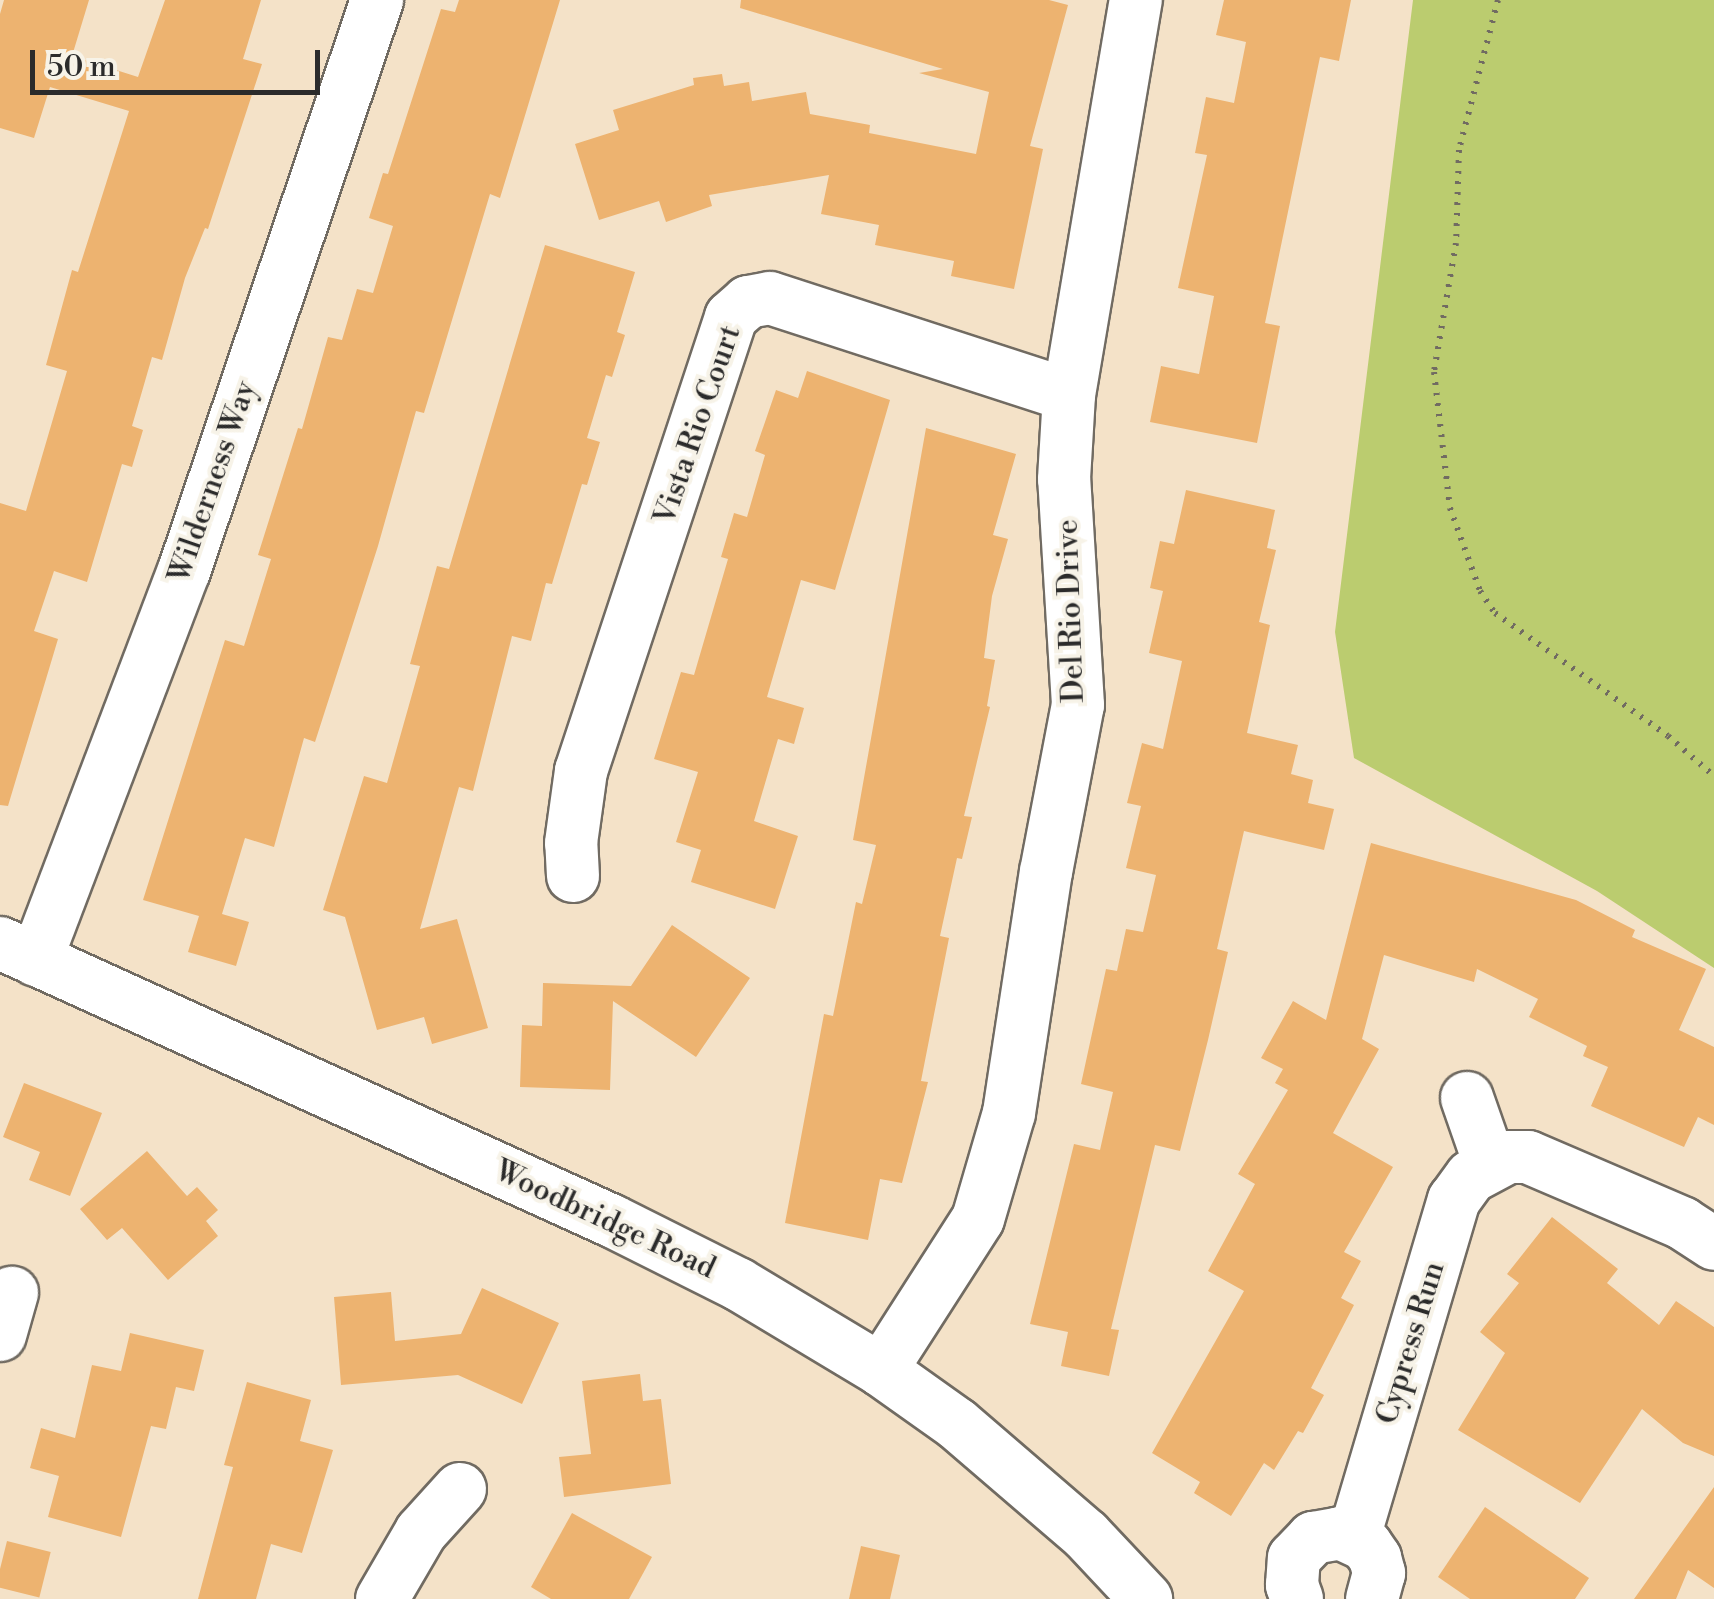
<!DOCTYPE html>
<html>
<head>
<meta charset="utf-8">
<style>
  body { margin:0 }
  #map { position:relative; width:1714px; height:1599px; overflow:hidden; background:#f4e2c8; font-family:"Libre Bodoni",serif }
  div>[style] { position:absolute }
  .green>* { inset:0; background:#bbcc6f }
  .building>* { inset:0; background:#edb370; transform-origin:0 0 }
  .path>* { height:6px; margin-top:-3px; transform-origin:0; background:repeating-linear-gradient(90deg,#716b62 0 2.5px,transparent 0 10.5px) }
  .roads { filter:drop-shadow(2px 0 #716b62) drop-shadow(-2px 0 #716b62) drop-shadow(0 2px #716b62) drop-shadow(0 -2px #716b62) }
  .minor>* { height:52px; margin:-26px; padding:0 26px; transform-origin:26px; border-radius:26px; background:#fff }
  span { translate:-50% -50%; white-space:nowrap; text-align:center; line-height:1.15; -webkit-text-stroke:8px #f7f3e8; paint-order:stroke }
  .street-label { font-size:30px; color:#2b2b2b }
  .scale { position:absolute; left:30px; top:50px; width:290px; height:45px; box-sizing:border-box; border:5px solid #2b2b2b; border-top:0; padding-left:12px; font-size:30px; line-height:35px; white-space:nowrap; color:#2b2b2b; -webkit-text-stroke:8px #f7f3e8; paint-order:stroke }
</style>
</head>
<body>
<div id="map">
  <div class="green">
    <div style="clip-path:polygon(1413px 0,1714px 0,1714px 968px,1597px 891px,1354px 758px,1335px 632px)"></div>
  </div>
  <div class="building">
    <div style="clip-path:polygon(4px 0,89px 0,72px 56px,138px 77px,165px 0,261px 0,243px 59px,262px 64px,208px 229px,205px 228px,185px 278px,162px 360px,152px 357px,132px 426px,143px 430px,132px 467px,122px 464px,87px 582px,54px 571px,34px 631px,58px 639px,8px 806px,0 805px,0 503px,26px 511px,67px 371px,46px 365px,72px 270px,78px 272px,129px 111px,50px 87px,34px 138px,0 128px,0 14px)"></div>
    <div style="clip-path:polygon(459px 0,560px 0,500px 198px,490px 194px,424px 413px,416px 411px,378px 546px,315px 742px,304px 738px,274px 847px,245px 838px,222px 914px,249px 922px,236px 966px,188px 952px,199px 916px,143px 900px,225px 640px,244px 646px,271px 559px,258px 555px,298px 428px,302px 429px,328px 337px,342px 340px,357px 289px,373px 293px,393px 226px,369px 218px,383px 173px,388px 174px,441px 9px,455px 12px)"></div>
    <div style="clip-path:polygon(741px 0,1049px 0,1068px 5px,1030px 146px,1043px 149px,1014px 289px,951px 276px,954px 261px,875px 245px,879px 225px,821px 214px,829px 175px,709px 195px,712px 206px,666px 222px,659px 201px,599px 220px,575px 144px,619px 130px,613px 110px,694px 85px,693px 78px,722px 74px,724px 86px,749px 82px,752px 101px,806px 92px,810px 114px,870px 125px,869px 133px,976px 154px,989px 92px,919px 73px,943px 69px,740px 8px)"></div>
    <div style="clip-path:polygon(1224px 0,1351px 0,1339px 61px,1320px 57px,1265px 323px,1280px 326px,1257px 443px,1150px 422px,1161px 366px,1199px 374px,1214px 296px,1178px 288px,1207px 155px,1195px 153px,1206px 97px,1234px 103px,1246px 42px,1216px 35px)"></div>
    <div style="clip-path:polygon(545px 245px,635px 272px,617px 332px,625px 335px,612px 377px,606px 375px,587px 438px,600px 442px,587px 485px,582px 484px,552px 584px,546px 583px,531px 641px,512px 636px,473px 791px,459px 787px,420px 929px,457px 919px,488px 1028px,432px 1044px,424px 1017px,377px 1030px,345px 917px,323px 910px,364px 776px,387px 783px,420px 666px,410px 664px,437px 566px,449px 569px)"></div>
    <div style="clip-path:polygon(807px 371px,890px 400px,835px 590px,801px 580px,767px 697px,804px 708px,794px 744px,778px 739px,754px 821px,798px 836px,775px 909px,691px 882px,701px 850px,676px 842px,698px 772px,654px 759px,681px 672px,694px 675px,728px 559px,721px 557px,734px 513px,747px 517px,765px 455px,755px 451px,776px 390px,798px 398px)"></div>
    <div style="clip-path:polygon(926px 428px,1016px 454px,993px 535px,1008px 539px,992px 596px,984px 658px,995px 660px,987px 706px,990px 707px,964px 816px,972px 817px,962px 859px,957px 858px,940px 936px,949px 938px,921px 1081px,928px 1082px,902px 1183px,880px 1179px,868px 1240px,785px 1223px,824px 1014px,833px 1016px,856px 902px,862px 904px,876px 845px,853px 840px)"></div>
    <div style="clip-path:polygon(1186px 490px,1275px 510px,1267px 548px,1276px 550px,1259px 622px,1270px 625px,1247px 733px,1298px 745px,1291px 774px,1313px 780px,1308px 803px,1334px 809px,1324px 850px,1244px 831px,1217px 949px,1228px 952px,1208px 1040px,1180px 1151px,1155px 1145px,1111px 1329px,1119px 1330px,1109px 1376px,1061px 1366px,1068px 1332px,1030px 1324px,1074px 1144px,1100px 1150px,1113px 1092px,1081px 1084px,1106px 969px,1117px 971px,1126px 929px,1143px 932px,1156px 875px,1126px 868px,1141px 806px,1127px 803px,1142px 743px,1163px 749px,1182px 661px,1149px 653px,1163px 591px,1150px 588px,1160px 541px,1174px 544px)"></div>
    <div style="clip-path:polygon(1371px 843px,1576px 900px,1635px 930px,1632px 937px,1706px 969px,1679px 1030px,1714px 1047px,1714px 1125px,1698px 1117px,1684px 1147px,1591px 1106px,1608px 1067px,1583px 1056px,1587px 1046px,1529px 1017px,1538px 999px,1477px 969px,1474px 982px,1384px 955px,1362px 1039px,1379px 1049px,1333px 1133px,1393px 1167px,1344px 1252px,1361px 1261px,1341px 1298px,1354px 1305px,1311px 1388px,1324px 1395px,1303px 1433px,1298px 1431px,1274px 1470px,1264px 1463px,1231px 1516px,1194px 1493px,1200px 1482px,1152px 1453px,1244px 1291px,1208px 1271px,1255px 1184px,1238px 1174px,1288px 1090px,1275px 1083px,1283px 1069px,1261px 1058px,1293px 1001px,1326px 1020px)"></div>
    <div style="clip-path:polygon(672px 925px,750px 978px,696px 1057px,613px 1001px,610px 1090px,520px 1087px,522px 1025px,542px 1026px,543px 983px,631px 986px)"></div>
    <div style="clip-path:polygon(24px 1083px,102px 1113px,70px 1196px,29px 1180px,40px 1152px,3px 1137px)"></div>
    <div style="clip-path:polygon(147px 1151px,187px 1196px,197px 1187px,218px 1210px,206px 1221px,218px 1236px,168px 1280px,122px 1228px,107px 1240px,80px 1209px)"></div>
    <div style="clip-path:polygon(1552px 1217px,1618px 1269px,1607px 1283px,1659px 1325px,1676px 1301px,1714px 1327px,1714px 1456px,1683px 1443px,1642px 1409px,1580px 1503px,1458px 1430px,1505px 1353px,1480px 1332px,1519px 1283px,1507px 1274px)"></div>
    <div style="clip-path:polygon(482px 1288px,559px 1323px,522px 1404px,458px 1375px,341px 1385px,334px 1297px,391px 1292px,395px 1341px,461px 1334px)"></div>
    <div style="clip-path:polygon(130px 1333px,204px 1350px,194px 1391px,176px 1387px,166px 1429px,151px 1426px,121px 1537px,48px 1517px,59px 1476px,30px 1468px,41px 1428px,75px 1438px,92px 1365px,121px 1371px)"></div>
    <div style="clip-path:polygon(640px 1374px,643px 1401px,661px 1399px,671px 1484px,564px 1497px,559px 1457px,591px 1454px,582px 1381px)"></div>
    <div style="clip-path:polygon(247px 1382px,311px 1400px,300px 1441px,333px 1450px,302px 1553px,271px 1544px,256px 1599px,198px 1599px,233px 1467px,224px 1465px)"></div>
    <div style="clip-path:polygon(1714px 1487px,1714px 1588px,1688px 1570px,1676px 1599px,1634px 1599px)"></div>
    <div style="clip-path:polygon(1485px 1507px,1589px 1578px,1575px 1599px,1470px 1599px,1438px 1577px)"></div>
    <div style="clip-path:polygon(572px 1513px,652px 1557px,629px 1599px,551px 1599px,531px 1587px)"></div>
    <div style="left:7px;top:1541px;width:45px;height:47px;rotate:14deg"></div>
    <div style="clip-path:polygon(861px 1546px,900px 1555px,890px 1599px,849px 1599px)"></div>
  </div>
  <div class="path">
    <div style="left:1498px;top:0;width:155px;rotate:104.6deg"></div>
    <div style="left:1459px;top:150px;width:93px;rotate:91.8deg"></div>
    <div style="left:1456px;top:243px;width:131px;rotate:99.7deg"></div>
    <div style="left:1434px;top:372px;width:137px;rotate:83.3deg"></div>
    <div style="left:1450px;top:508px;width:88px;rotate:70.1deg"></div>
    <div style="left:1480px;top:591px;width:27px;rotate:56deg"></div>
    <div style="left:1495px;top:613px;width:212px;rotate:35.4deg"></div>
    <div style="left:1668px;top:736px;width:61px;rotate:41deg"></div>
  </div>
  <div class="roads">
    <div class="minor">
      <div style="left:573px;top:876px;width:33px;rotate:-93deg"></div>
      <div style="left:571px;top:843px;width:73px;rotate:-82.1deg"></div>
      <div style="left:581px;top:771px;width:478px;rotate:-71.7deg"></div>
      <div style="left:731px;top:317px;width:23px;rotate:-41deg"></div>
      <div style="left:748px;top:302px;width:22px;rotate:-10deg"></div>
      <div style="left:770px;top:298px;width:314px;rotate:18deg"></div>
      <div style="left:0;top:943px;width:672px;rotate:24.43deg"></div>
      <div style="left:612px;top:1221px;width:141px;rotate:26.6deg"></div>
      <div style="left:738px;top:1284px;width:167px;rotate:31deg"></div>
      <div style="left:881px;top:1370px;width:93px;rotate:35.4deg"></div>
      <div style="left:957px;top:1424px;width:170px;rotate:40.7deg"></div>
      <div style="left:1086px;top:1535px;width:88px;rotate:46.8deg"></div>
      <div style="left:36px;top:960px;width:416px;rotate:-69.2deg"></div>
      <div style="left:184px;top:571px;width:603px;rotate:-71.32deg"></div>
      <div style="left:1467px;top:1098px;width:70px;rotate:70.8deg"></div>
      <div style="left:0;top:1335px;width:44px;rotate:-74.1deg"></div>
      <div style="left:881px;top:1370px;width:179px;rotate:-57.3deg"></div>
      <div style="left:978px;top:1219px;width:110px;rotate:-73.7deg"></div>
      <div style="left:1009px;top:1113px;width:244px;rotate:-81.3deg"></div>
      <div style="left:1046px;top:872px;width:170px;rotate:-79.2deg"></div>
      <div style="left:1078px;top:705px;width:226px;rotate:-93.5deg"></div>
      <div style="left:1064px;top:479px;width:84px;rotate:-86.6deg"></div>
      <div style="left:1069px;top:395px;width:401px;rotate:-80.4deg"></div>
      <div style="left:1354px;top:1537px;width:352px;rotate:-73.5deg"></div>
      <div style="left:1454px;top:1200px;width:29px;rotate:-54deg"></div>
      <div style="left:1471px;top:1177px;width:42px;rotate:-28.4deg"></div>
      <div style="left:1508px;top:1157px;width:20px"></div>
      <div style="left:1528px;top:1157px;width:168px;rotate:23.2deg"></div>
      <div style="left:1682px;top:1223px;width:38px;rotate:33deg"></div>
      <div style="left:382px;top:1599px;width:78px;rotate:-59.8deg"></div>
      <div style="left:421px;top:1532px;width:58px;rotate:-47.8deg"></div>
      <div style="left:1297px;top:1599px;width:15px;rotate:-110deg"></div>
      <div style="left:1292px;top:1585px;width:27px;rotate:-86deg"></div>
      <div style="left:1294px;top:1558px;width:28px;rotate:-46deg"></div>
      <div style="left:1313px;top:1538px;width:27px;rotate:-10deg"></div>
      <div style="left:1340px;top:1533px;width:29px;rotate:25deg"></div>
      <div style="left:1366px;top:1545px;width:16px;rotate:55deg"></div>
      <div style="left:1375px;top:1558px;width:16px;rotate:75deg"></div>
      <div style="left:1379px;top:1573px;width:27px;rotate:105deg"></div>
    </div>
  </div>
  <div class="street-label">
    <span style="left:698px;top:425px;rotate:-71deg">Vista Rio Court</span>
    <span style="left:213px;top:482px;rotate:-71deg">Wilderness Way</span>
    <span style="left:1071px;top:611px;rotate:-92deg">Del Rio Drive</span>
    <span style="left:605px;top:1220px;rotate:25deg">Woodbridge Road</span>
    <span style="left:1411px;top:1343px;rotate:-73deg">Cypress Run</span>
  </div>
  <div class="scale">50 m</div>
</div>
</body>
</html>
